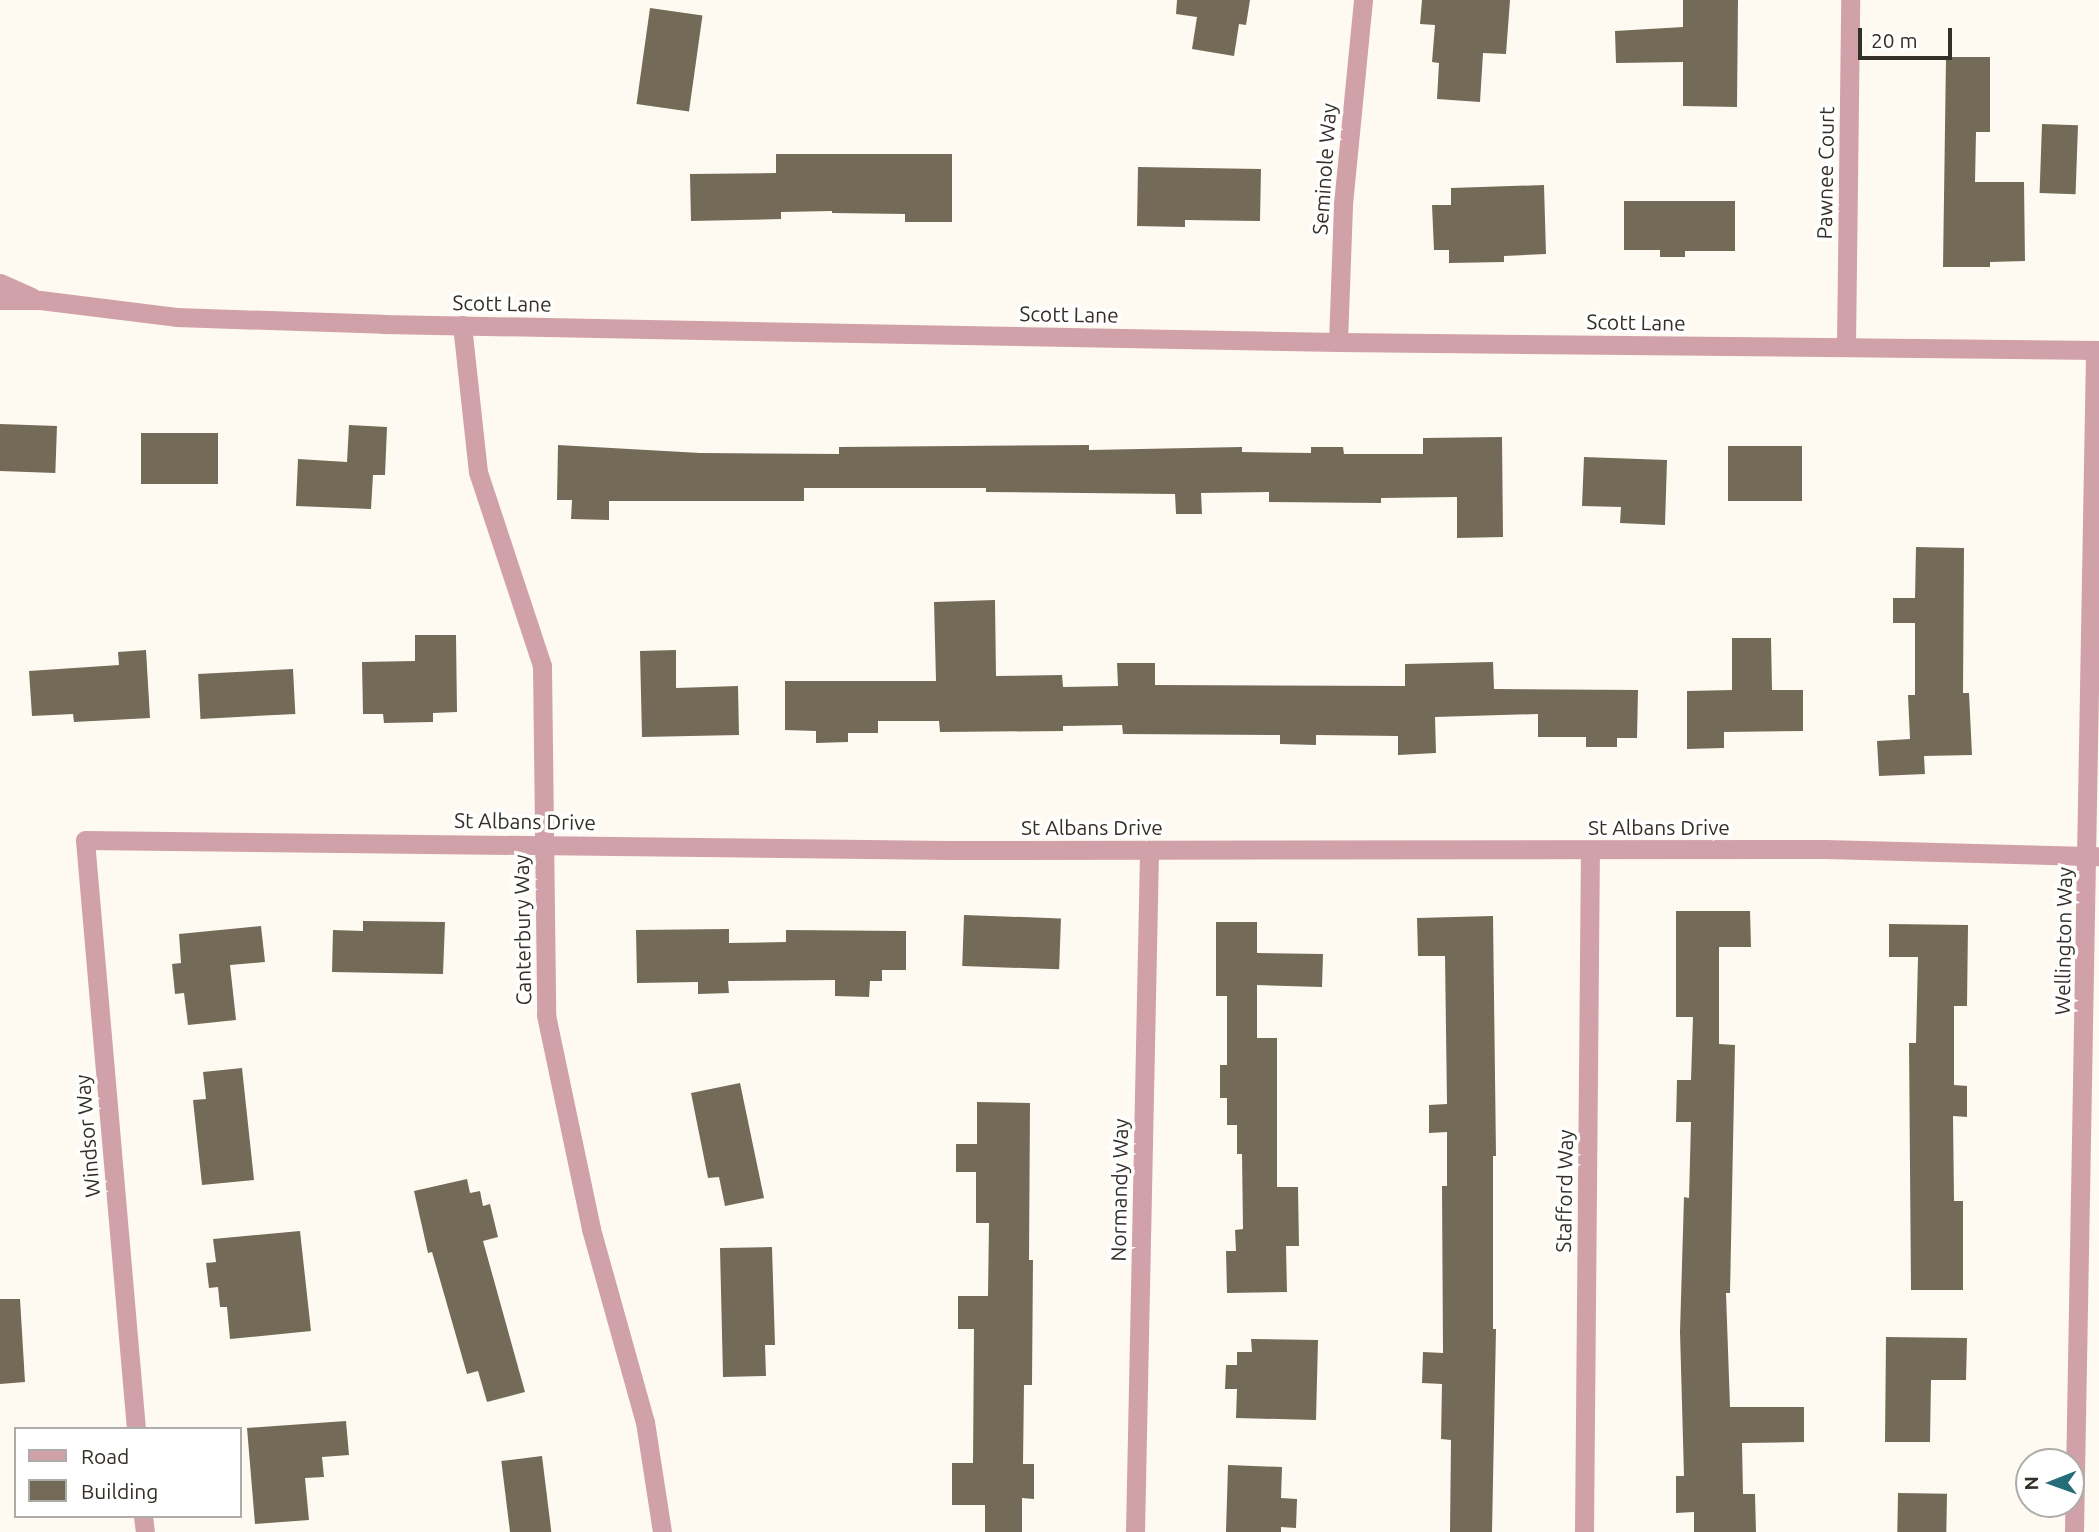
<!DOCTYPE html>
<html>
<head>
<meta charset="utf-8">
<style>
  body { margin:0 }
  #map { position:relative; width:2099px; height:1532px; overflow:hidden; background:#fefaf2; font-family:Ubuntu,sans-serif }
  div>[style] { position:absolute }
  .building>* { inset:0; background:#746a58; transform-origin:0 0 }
  .minor>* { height:19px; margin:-9.5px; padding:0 9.5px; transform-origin:9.5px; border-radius:9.5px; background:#d1a1a9 }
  span { translate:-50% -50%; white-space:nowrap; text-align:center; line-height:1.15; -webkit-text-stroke:7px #fff; paint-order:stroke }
  .street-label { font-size:21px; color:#343028 }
  .legend { position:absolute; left:14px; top:1427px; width:228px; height:91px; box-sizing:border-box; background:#fff; border:2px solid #aeaca9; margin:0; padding:9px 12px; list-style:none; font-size:21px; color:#343028 }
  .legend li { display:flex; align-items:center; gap:14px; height:35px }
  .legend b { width:35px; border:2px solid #aeaca9 }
  .north { position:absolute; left:2015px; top:1448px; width:70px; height:70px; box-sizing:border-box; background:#fff; border:2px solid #aeaca9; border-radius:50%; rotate:269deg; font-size:19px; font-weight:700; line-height:28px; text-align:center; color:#343028 }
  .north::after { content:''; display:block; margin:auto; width:24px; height:32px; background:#256d79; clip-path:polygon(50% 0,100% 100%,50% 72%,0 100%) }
  .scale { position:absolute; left:1858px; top:28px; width:94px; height:32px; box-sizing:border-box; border:4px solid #343028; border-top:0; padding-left:9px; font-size:21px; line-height:24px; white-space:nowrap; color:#343028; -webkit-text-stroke:5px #fff; paint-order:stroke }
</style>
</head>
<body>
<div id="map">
  <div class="building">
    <div style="clip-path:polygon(1177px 0,1250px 0,1246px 25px,1239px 24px,1234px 56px,1192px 49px,1197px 17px,1176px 14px)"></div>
    <div style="clip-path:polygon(1422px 0,1510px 0,1506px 54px,1483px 53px,1480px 102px,1437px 99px,1439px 63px,1432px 62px,1435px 25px,1420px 24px)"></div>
    <div style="clip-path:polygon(1683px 0,1738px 0,1737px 107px,1683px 106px,1683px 62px,1616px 63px,1615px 31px,1683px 27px)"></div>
    <div style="left:650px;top:8px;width:53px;height:97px;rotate:8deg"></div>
    <div style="clip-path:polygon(1946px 57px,1990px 57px,1990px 132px,1976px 132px,1975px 182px,2024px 182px,2025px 261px,1990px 262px,1990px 267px,1943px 267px)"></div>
    <div style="left:2042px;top:124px;width:36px;height:69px;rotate:2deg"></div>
    <div style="clip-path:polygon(776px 154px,952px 154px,952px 222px,905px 222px,905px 214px,832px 213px,832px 211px,781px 212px,781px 219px,691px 221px,690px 174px,776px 173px)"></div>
    <div style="clip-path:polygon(1138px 167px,1261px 169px,1260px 221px,1185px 220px,1185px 227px,1137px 226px)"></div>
    <div style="clip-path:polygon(1544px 185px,1546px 254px,1504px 256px,1504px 262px,1449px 263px,1449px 250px,1434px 250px,1432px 205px,1451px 205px,1451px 188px)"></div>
    <div style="clip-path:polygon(1624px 201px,1735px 201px,1735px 251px,1685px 251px,1685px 257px,1660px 257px,1660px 250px,1624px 250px)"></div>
    <div style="left:0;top:424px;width:57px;height:47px;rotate:2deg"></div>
    <div style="clip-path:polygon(349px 425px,387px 427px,385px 475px,373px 475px,371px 509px,296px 506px,298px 459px,347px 462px)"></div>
    <div style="left:141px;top:433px;width:77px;height:51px"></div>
    <div style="clip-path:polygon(1502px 437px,1503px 537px,1457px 538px,1457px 497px,1381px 498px,1381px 503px,1269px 502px,1269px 492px,1201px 493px,1202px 514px,1176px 514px,1175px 494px,986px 492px,986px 488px,804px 488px,804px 501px,609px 501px,609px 520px,571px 519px,572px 500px,557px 500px,558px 445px,700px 453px,839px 454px,839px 447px,1089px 445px,1089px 450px,1242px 447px,1242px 452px,1311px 453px,1311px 447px,1343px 447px,1344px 454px,1423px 454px,1423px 438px)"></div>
    <div style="left:1728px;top:446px;width:74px;height:55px"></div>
    <div style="clip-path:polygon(1584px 457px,1667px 460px,1665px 525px,1620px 523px,1621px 507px,1582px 506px)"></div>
    <div style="clip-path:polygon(1916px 547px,1964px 548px,1963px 693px,1969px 693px,1972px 755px,1924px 756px,1925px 774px,1879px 776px,1877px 741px,1910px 739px,1908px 695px,1915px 695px,1915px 623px,1893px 623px,1893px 598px,1915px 598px)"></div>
    <div style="clip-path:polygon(995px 600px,996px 676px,1062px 675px,1063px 687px,1118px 686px,1117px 663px,1155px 663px,1155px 685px,1405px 686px,1405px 664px,1493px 662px,1494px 689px,1638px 690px,1637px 738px,1617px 738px,1617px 747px,1586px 747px,1586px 737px,1538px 737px,1538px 714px,1435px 717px,1436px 753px,1398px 755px,1398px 736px,1316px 735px,1316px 745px,1280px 744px,1280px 735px,1123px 734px,1122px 725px,1063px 726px,1063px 731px,940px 732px,939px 721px,878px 721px,878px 733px,848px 733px,848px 742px,816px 743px,816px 731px,785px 730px,785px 681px,936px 681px,934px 602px)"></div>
    <div style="clip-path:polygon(415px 635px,456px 635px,457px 712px,433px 713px,433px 722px,384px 723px,383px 714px,363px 714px,362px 662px,415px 661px)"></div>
    <div style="clip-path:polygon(1732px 638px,1771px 638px,1772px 690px,1803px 690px,1803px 731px,1724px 732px,1724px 748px,1687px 749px,1687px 691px,1732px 690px)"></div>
    <div style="clip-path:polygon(146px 650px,150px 718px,74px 722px,73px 714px,32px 716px,29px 671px,119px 665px,118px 652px)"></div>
    <div style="clip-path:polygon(676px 650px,676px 688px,738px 686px,739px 735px,642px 737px,640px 651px)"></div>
    <div style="left:293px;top:669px;width:45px;height:95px;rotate:87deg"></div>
    <div style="clip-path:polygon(1676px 911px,1750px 911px,1751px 947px,1719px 947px,1719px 1044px,1735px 1045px,1730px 1293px,1726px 1293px,1730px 1407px,1804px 1407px,1804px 1442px,1742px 1443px,1743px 1494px,1755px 1494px,1756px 1532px,1694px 1532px,1694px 1512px,1676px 1513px,1676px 1476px,1684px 1476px,1680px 1332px,1684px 1197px,1689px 1198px,1691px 1122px,1676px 1122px,1677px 1080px,1691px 1080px,1693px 1017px,1676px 1017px)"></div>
    <div style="left:964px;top:915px;width:97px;height:51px;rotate:2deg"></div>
    <div style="clip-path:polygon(1493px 916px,1496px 1156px,1493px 1156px,1493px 1329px,1496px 1329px,1492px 1532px,1450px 1532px,1451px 1440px,1441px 1439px,1442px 1384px,1422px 1383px,1423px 1352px,1443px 1353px,1442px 1186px,1447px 1186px,1447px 1132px,1429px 1133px,1429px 1105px,1447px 1104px,1445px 956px,1418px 956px,1417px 918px)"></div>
    <div style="clip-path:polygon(363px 921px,445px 922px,443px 974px,332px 972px,333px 930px,363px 931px)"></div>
    <div style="clip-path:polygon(1216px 922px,1257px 922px,1257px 953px,1323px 954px,1322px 987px,1257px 985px,1257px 1038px,1277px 1038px,1277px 1187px,1298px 1187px,1299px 1246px,1286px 1246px,1287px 1292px,1227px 1293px,1226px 1251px,1236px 1251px,1235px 1230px,1243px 1229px,1242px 1154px,1237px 1154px,1237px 1125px,1227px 1125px,1227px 1098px,1220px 1098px,1220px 1065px,1227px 1065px,1227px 996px,1216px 996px)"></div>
    <div style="clip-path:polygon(1889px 924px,1968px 925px,1967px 1006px,1954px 1006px,1954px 1085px,1967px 1086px,1967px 1117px,1953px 1116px,1954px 1201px,1963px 1201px,1963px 1290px,1911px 1290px,1909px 1043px,1916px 1043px,1918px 957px,1889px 957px)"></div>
    <div style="clip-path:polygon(261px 926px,265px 962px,230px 965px,236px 1020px,188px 1025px,184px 993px,175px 994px,172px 964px,181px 963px,179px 934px)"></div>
    <div style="clip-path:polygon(729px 929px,729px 943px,786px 942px,786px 930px,906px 931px,906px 970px,882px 970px,882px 981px,870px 981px,869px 997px,835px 996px,835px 980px,728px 981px,729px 993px,698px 994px,698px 982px,637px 983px,636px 930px)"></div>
    <div style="clip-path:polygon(242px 1068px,254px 1180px,202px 1185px,193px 1100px,206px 1099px,203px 1072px)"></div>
    <div style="clip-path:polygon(740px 1083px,764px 1198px,725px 1206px,719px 1177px,708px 1178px,691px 1093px)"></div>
    <div style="clip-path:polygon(977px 1102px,1030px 1103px,1029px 1260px,1033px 1260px,1032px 1385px,1024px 1385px,1023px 1464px,1034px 1464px,1034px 1499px,1022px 1498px,1022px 1532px,985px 1532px,985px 1505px,952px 1505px,952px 1463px,973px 1463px,974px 1329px,958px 1329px,958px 1296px,988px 1296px,989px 1223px,976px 1223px,976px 1172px,956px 1172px,956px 1144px,977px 1144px)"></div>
    <div style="clip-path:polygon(467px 1179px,470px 1193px,480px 1191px,483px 1206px,490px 1204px,498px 1237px,483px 1241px,525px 1392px,487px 1402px,478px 1371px,467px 1374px,432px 1252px,428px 1253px,414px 1191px)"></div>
    <div style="clip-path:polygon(300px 1231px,311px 1331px,230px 1339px,227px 1307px,220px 1307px,218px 1287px,209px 1288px,206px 1263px,216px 1262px,213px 1239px)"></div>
    <div style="clip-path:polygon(772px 1247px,775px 1345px,765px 1345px,766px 1376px,723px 1377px,720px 1248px)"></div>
    <div style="clip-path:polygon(0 1299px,20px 1299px,25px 1382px,0 1384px)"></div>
    <div style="clip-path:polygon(1886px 1337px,1967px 1338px,1966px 1380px,1931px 1380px,1930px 1442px,1885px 1442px)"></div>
    <div style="clip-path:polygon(1251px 1339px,1318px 1340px,1316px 1420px,1236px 1418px,1237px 1389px,1225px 1389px,1226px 1365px,1237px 1365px,1237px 1352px,1252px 1352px)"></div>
    <div style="clip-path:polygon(346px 1421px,349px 1455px,322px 1457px,324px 1477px,305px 1478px,309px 1520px,255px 1524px,247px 1428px)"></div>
    <div style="left:542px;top:1456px;width:77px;height:41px;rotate:83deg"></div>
    <div style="clip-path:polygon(1228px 1465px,1282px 1467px,1281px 1498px,1297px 1499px,1296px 1528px,1281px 1527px,1281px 1532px,1226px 1532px)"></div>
    <div style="left:1898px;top:1493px;width:49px;height:39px;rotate:1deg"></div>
  </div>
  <div class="minor">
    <div style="left:0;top:283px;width:35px;rotate:24deg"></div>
    <div style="left:0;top:300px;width:40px"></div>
    <div style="left:40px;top:300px;width:137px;rotate:7.1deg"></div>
    <div style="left:176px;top:317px;width:207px;rotate:1.9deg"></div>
    <div style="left:383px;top:324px;width:955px;rotate:1.08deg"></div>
    <div style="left:1338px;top:342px;width:761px;rotate:0.6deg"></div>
    <div style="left:462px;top:325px;width:148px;rotate:83.8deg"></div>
    <div style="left:478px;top:472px;width:204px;rotate:71.7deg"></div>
    <div style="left:542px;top:666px;width:349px;rotate:89.3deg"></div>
    <div style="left:546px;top:1015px;width:219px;rotate:78.1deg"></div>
    <div style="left:591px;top:1229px;width:200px;rotate:74.4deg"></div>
    <div style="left:645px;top:1422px;width:111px;rotate:81.2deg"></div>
    <div style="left:1338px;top:342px;width:138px;rotate:-87.9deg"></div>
    <div style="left:1343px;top:204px;width:205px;rotate:-84.4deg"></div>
    <div style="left:1846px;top:346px;width:346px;rotate:-89.3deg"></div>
    <div style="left:136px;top:1429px;width:591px;rotate:-94.95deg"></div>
    <div style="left:85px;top:840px;width:864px;rotate:0.66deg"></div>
    <div style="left:949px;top:850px;width:876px;rotate:-0.07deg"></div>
    <div style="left:1825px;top:849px;width:274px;rotate:1.5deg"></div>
    <div style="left:143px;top:1516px;width:16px;rotate:83deg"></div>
    <div style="left:1135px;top:1532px;width:682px;rotate:-88.82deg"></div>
    <div style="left:1584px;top:1532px;width:681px;rotate:-89.5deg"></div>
    <div style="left:2074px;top:1532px;width:1182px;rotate:-88.98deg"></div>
  </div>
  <div class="street-label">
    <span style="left:1324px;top:169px;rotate:-86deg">Seminole Way</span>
    <span style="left:1825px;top:173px;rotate:-89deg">Pawnee Court</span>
    <span style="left:502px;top:303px;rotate:1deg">Scott Lane</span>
    <span style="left:1069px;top:314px;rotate:1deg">Scott Lane</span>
    <span style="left:1636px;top:322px;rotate:1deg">Scott Lane</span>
    <span style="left:525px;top:821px;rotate:1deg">St Albans Drive</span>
    <span style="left:1092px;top:827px">St Albans Drive</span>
    <span style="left:1659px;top:827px">St Albans Drive</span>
    <span style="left:522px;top:930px;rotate:-91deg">Canterbury Way</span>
    <span style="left:2063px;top:941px;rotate:-89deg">Wellington Way</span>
    <span style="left:87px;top:1136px;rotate:-95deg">Windsor Way</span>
    <span style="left:1119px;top:1190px;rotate:-89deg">Normandy Way</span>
    <span style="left:1564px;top:1191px;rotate:-89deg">Stafford Way</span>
  </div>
  <ul class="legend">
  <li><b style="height:9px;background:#d1a1a9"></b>Road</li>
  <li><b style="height:19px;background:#746a58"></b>Building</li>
  </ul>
  <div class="north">N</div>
  <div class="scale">20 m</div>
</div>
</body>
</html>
